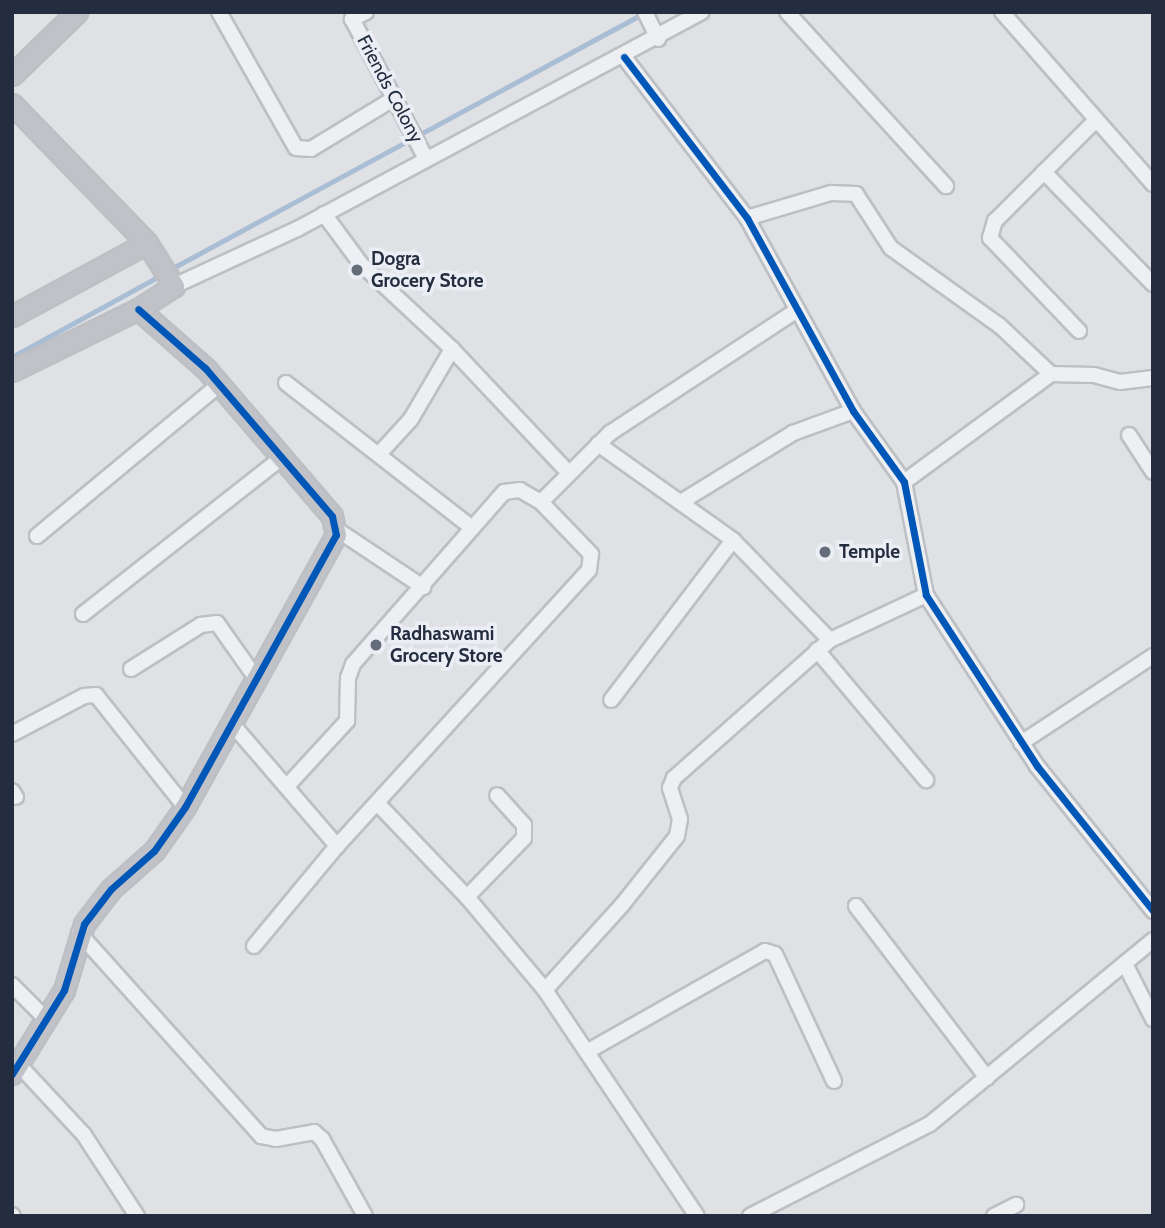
<!DOCTYPE html>
<html>
<head>
<meta charset="utf-8">
<style>
  body { margin:0 }
  #map { position:relative; width:1165px; height:1228px; overflow:hidden; background:#dfe1e5; font-family:Cabin,sans-serif }
  div>[style] { position:absolute }
  .stream>* { height:4.5px; margin:-2.25px; padding:0 2.25px; transform-origin:2.25px; border-radius:2.25px; background:#a9bdd4 }
  .roads { filter:drop-shadow(2px 0 #bdbfc3) drop-shadow(-2px 0 #bdbfc3) drop-shadow(0 2px #bdbfc3) drop-shadow(0 -2px #bdbfc3) }
  .street>* { height:14px; margin:-7px; padding:0 7px; transform-origin:7px; border-radius:7px; background:#eeeff2 }
  .secondary>* { height:19px; margin:-9.5px; padding:0 9.5px; transform-origin:9.5px; border-radius:9.5px; background:#c0c2c8 }
  .cycleway>* { height:7px; margin:-3.5px; padding:0 3.5px; transform-origin:3.5px; border-radius:3.5px; background:#0057b8 }
  .dots>* { width:19px; height:19px; translate:-50% -50%; box-sizing:border-box; border:4px solid #ebeff5; border-radius:50% }
  span { translate:-50% -50%; white-space:nowrap; text-align:center; line-height:1.15; -webkit-text-stroke:7px #ebeff5; paint-order:stroke }
  .street-label { font-size:19px; color:#242d3f }
  .poi-label { font-size:19px; color:#242d3f; font-weight:700 }
  .left { translate:0 -50%; text-align:left }
  .frame { position:absolute; inset:0; border:14px solid #242d3f; pointer-events:none }
</style>
</head>
<body>
<div id="map">
  <div class="stream">
    <div style="left:171px;top:269px;width:538px;rotate:-28.42deg"></div>
    <div style="left:12px;top:357px;width:170px;rotate:-28.8deg"></div>
  </div>
  <div class="roads">
    <div class="street">
      <div style="left:219px;top:12px;width:156px;rotate:60.5deg"></div>
      <div style="left:296px;top:148px;width:15px;rotate:4deg"></div>
      <div style="left:311px;top:149px;width:98px;rotate:-31.3deg"></div>
      <div style="left:366px;top:12px;width:16px;rotate:153deg"></div>
      <div style="left:352px;top:19px;width:158px;rotate:62.1deg"></div>
      <div style="left:645px;top:12px;width:30px;rotate:64deg"></div>
      <div style="left:787px;top:12px;width:236px;rotate:47.6deg"></div>
      <div style="left:1002px;top:12px;width:229px;rotate:48.7deg"></div>
      <div style="left:624px;top:57px;width:203px;rotate:52.6deg"></div>
      <div style="left:747px;top:218px;width:220px;rotate:61.2deg"></div>
      <div style="left:853px;top:411px;width:87px;rotate:54.3deg"></div>
      <div style="left:904px;top:482px;width:115px;rotate:79deg"></div>
      <div style="left:926px;top:595px;width:204px;rotate:57deg"></div>
      <div style="left:1037px;top:766px;width:186px;rotate:51.3deg"></div>
      <div style="left:1044px;top:172px;width:156px;rotate:45.8deg"></div>
      <div style="left:324px;top:214px;width:62px;rotate:53.5deg"></div>
      <div style="left:361px;top:264px;width:125px;rotate:43deg"></div>
      <div style="left:452px;top:349px;width:170px;rotate:46.7deg"></div>
      <div style="left:747px;top:218px;width:88px;rotate:-16.6deg"></div>
      <div style="left:831px;top:193px;width:25px;rotate:2deg"></div>
      <div style="left:856px;top:194px;width:64px;rotate:57.1deg"></div>
      <div style="left:891px;top:248px;width:134px;rotate:35.6deg"></div>
      <div style="left:1000px;top:326px;width:70px;rotate:43.3deg"></div>
      <div style="left:1051px;top:374px;width:43px;rotate:1.3deg"></div>
      <div style="left:1094px;top:375px;width:27px;rotate:15deg"></div>
      <div style="left:1120px;top:382px;width:33px;rotate:-7deg"></div>
      <div style="left:174px;top:286px;width:136px;rotate:-24.9deg"></div>
      <div style="left:297px;top:229px;width:459px;rotate:-28.2deg"></div>
      <div style="left:1079px;top:331px;width:129px;rotate:-133.7deg"></div>
      <div style="left:990px;top:238px;width:18px;rotate:-74deg"></div>
      <div style="left:995px;top:221px;width:141px;rotate:-45deg"></div>
      <div style="left:286px;top:383px;width:236px;rotate:37.9deg"></div>
      <div style="left:1129px;top:435px;width:44px;rotate:57deg"></div>
      <div style="left:598px;top:444px;width:166px;rotate:35.4deg"></div>
      <div style="left:733px;top:540px;width:201px;rotate:127.3deg"></div>
      <div style="left:380px;top:453px;width:46px;rotate:-47.6deg"></div>
      <div style="left:411px;top:419px;width:81px;rotate:-59.6deg"></div>
      <div style="left:904px;top:482px;width:182px;rotate:-36.3deg"></div>
      <div style="left:681px;top:502px;width:132px;rotate:-31.6deg"></div>
      <div style="left:793px;top:433px;width:64px;rotate:-20.1deg"></div>
      <div style="left:336px;top:529px;width:105px;rotate:33.7deg"></div>
      <div style="left:37px;top:536px;width:236px;rotate:-39.7deg"></div>
      <div style="left:733px;top:540px;width:139px;rotate:45.9deg"></div>
      <div style="left:83px;top:614px;width:252px;rotate:-38.2deg"></div>
      <div style="left:817px;top:650px;width:170px;rotate:50deg"></div>
      <div style="left:131px;top:669px;width:83px;rotate:-32.2deg"></div>
      <div style="left:201px;top:625px;width:16px;rotate:-7deg"></div>
      <div style="left:217px;top:623px;width:71px;rotate:54.7deg"></div>
      <div style="left:233px;top:725px;width:160px;rotate:49.3deg"></div>
      <div style="left:12px;top:734px;width:81px;rotate:-27.8deg"></div>
      <div style="left:84px;top:696px;width:12px;rotate:-5deg"></div>
      <div style="left:96px;top:695px;width:143px;rotate:51.5deg"></div>
      <div style="left:1021px;top:743px;width:158px;rotate:-33.4deg"></div>
      <div style="left:289px;top:784px;width:86px;rotate:-47.4deg"></div>
      <div style="left:347px;top:721px;width:43px;rotate:-88.7deg"></div>
      <div style="left:348px;top:678px;width:15px;rotate:-70deg"></div>
      <div style="left:353px;top:664px;width:229px;rotate:-48.7deg"></div>
      <div style="left:504px;top:492px;width:16px;rotate:-7deg"></div>
      <div style="left:520px;top:490px;width:24px;rotate:30deg"></div>
      <div style="left:541px;top:502px;width:98px;rotate:-45deg"></div>
      <div style="left:610px;top:433px;width:224px;rotate:-33.3deg"></div>
      <div style="left:12px;top:791px;width:7px;rotate:56deg"></div>
      <div style="left:378px;top:804px;width:129px;rotate:46.3deg"></div>
      <div style="left:467px;top:897px;width:121px;rotate:50deg"></div>
      <div style="left:545px;top:990px;width:272px;rotate:56.1deg"></div>
      <div style="left:467px;top:897px;width:82px;rotate:-46deg"></div>
      <div style="left:524px;top:838px;width:13px;rotate:-90deg"></div>
      <div style="left:524px;top:825px;width:40px;rotate:-132deg"></div>
      <div style="left:856px;top:906px;width:216px;rotate:52.7deg"></div>
      <div style="left:79px;top:933px;width:273px;rotate:48.1deg"></div>
      <div style="left:261px;top:1136px;width:15px;rotate:11deg"></div>
      <div style="left:276px;top:1139px;width:39px;rotate:-10deg"></div>
      <div style="left:314px;top:1132px;width:11px;rotate:41deg"></div>
      <div style="left:322px;top:1139px;width:88px;rotate:60.8deg"></div>
      <div style="left:254px;top:946px;width:130px;rotate:-50.3deg"></div>
      <div style="left:337px;top:846px;width:374px;rotate:-47.6deg"></div>
      <div style="left:589px;top:570px;width:16px;rotate:-83deg"></div>
      <div style="left:591px;top:554px;width:72px;rotate:-133.9deg"></div>
      <div style="left:1125px;top:964px;width:62px;rotate:63deg"></div>
      <div style="left:12px;top:985px;width:49px;rotate:45deg"></div>
      <div style="left:545px;top:990px;width:115px;rotate:-47.8deg"></div>
      <div style="left:622px;top:905px;width:88px;rotate:-51.4deg"></div>
      <div style="left:677px;top:836px;width:17px;rotate:-80deg"></div>
      <div style="left:680px;top:819px;width:33px;rotate:-108deg"></div>
      <div style="left:670px;top:788px;width:11px;rotate:-68deg"></div>
      <div style="left:674px;top:778px;width:208px;rotate:-41.5deg"></div>
      <div style="left:830px;top:640px;width:106px;rotate:-25.1deg"></div>
      <div style="left:590px;top:1050px;width:201px;rotate:-29.5deg"></div>
      <div style="left:765px;top:951px;width:10px;rotate:17deg"></div>
      <div style="left:775px;top:954px;width:140px;rotate:65.1deg"></div>
      <div style="left:19px;top:1065px;width:96px;rotate:47.1deg"></div>
      <div style="left:84px;top:1135px;width:97px;rotate:56.8deg"></div>
      <div style="left:12px;top:1215px;width:1px;rotate:45deg"></div>
      <div style="left:750px;top:1216px;width:202px;rotate:-27.1deg"></div>
      <div style="left:930px;top:1124px;width:289px;rotate:-39.5deg"></div>
      <div style="left:994px;top:1216px;width:25px;rotate:-27deg"></div>
    </div>
    <div class="secondary">
      <div style="left:12px;top:75px;width:91px;rotate:-44.1deg"></div>
      <div style="left:12px;top:104px;width:194px;rotate:45.8deg"></div>
      <div style="left:147px;top:243px;width:51px;rotate:57.9deg"></div>
      <div style="left:174px;top:286px;width:43px;rotate:147.4deg"></div>
      <div style="left:138px;top:309px;width:140px;rotate:153.8deg"></div>
      <div style="left:12px;top:316px;width:153px;rotate:-28.4deg"></div>
      <div style="left:12px;top:1074px;width:99px;rotate:-58.2deg"></div>
      <div style="left:64px;top:990px;width:69px;rotate:-73.1deg"></div>
      <div style="left:84px;top:924px;width:44px;rotate:-52.4deg"></div>
      <div style="left:111px;top:889px;width:57px;rotate:-41.5deg"></div>
      <div style="left:154px;top:851px;width:54px;rotate:-54.8deg"></div>
      <div style="left:185px;top:807px;width:311px;rotate:-61deg"></div>
      <div style="left:336px;top:535px;width:19px;rotate:-102deg"></div>
      <div style="left:332px;top:516px;width:195px;rotate:-130.6deg"></div>
      <div style="left:205px;top:368px;width:89px;rotate:-138.6deg"></div>
    </div>
  </div>
  <div class="cycleway">
    <div style="left:624px;top:57px;width:203px;rotate:52.6deg"></div>
    <div style="left:747px;top:218px;width:220px;rotate:61.2deg"></div>
    <div style="left:853px;top:411px;width:87px;rotate:54.3deg"></div>
    <div style="left:904px;top:482px;width:115px;rotate:79deg"></div>
    <div style="left:926px;top:595px;width:204px;rotate:57deg"></div>
    <div style="left:1037px;top:766px;width:186px;rotate:51.3deg"></div>
    <div style="left:12px;top:1074px;width:99px;rotate:-58.2deg"></div>
    <div style="left:64px;top:990px;width:69px;rotate:-73.1deg"></div>
    <div style="left:84px;top:924px;width:44px;rotate:-52.4deg"></div>
    <div style="left:111px;top:889px;width:57px;rotate:-41.5deg"></div>
    <div style="left:154px;top:851px;width:54px;rotate:-54.8deg"></div>
    <div style="left:185px;top:807px;width:311px;rotate:-61deg"></div>
    <div style="left:336px;top:535px;width:19px;rotate:-102deg"></div>
    <div style="left:332px;top:516px;width:195px;rotate:-130.6deg"></div>
    <div style="left:205px;top:368px;width:89px;rotate:-138.6deg"></div>
  </div>
  <div class="dots">
    <div style="left:357px;top:270px;background:#656c79"></div>
    <div style="left:825px;top:552px;background:#656c79"></div>
    <div style="left:376px;top:645px;background:#656c79"></div>
  </div>
  <div class="street-label">
    <span style="left:390px;top:89px;rotate:62deg">Friends Colony</span>
  </div>
  <div class="poi-label">
    <span class="left" style="left:371px;top:270px">Dogra<br>Grocery Store</span>
    <span class="left" style="left:839px;top:552px">Temple</span>
    <span class="left" style="left:390px;top:645px">Radhaswami<br>Grocery Store</span>
  </div>
  <div class="frame"></div>
</div>
</body>
</html>
